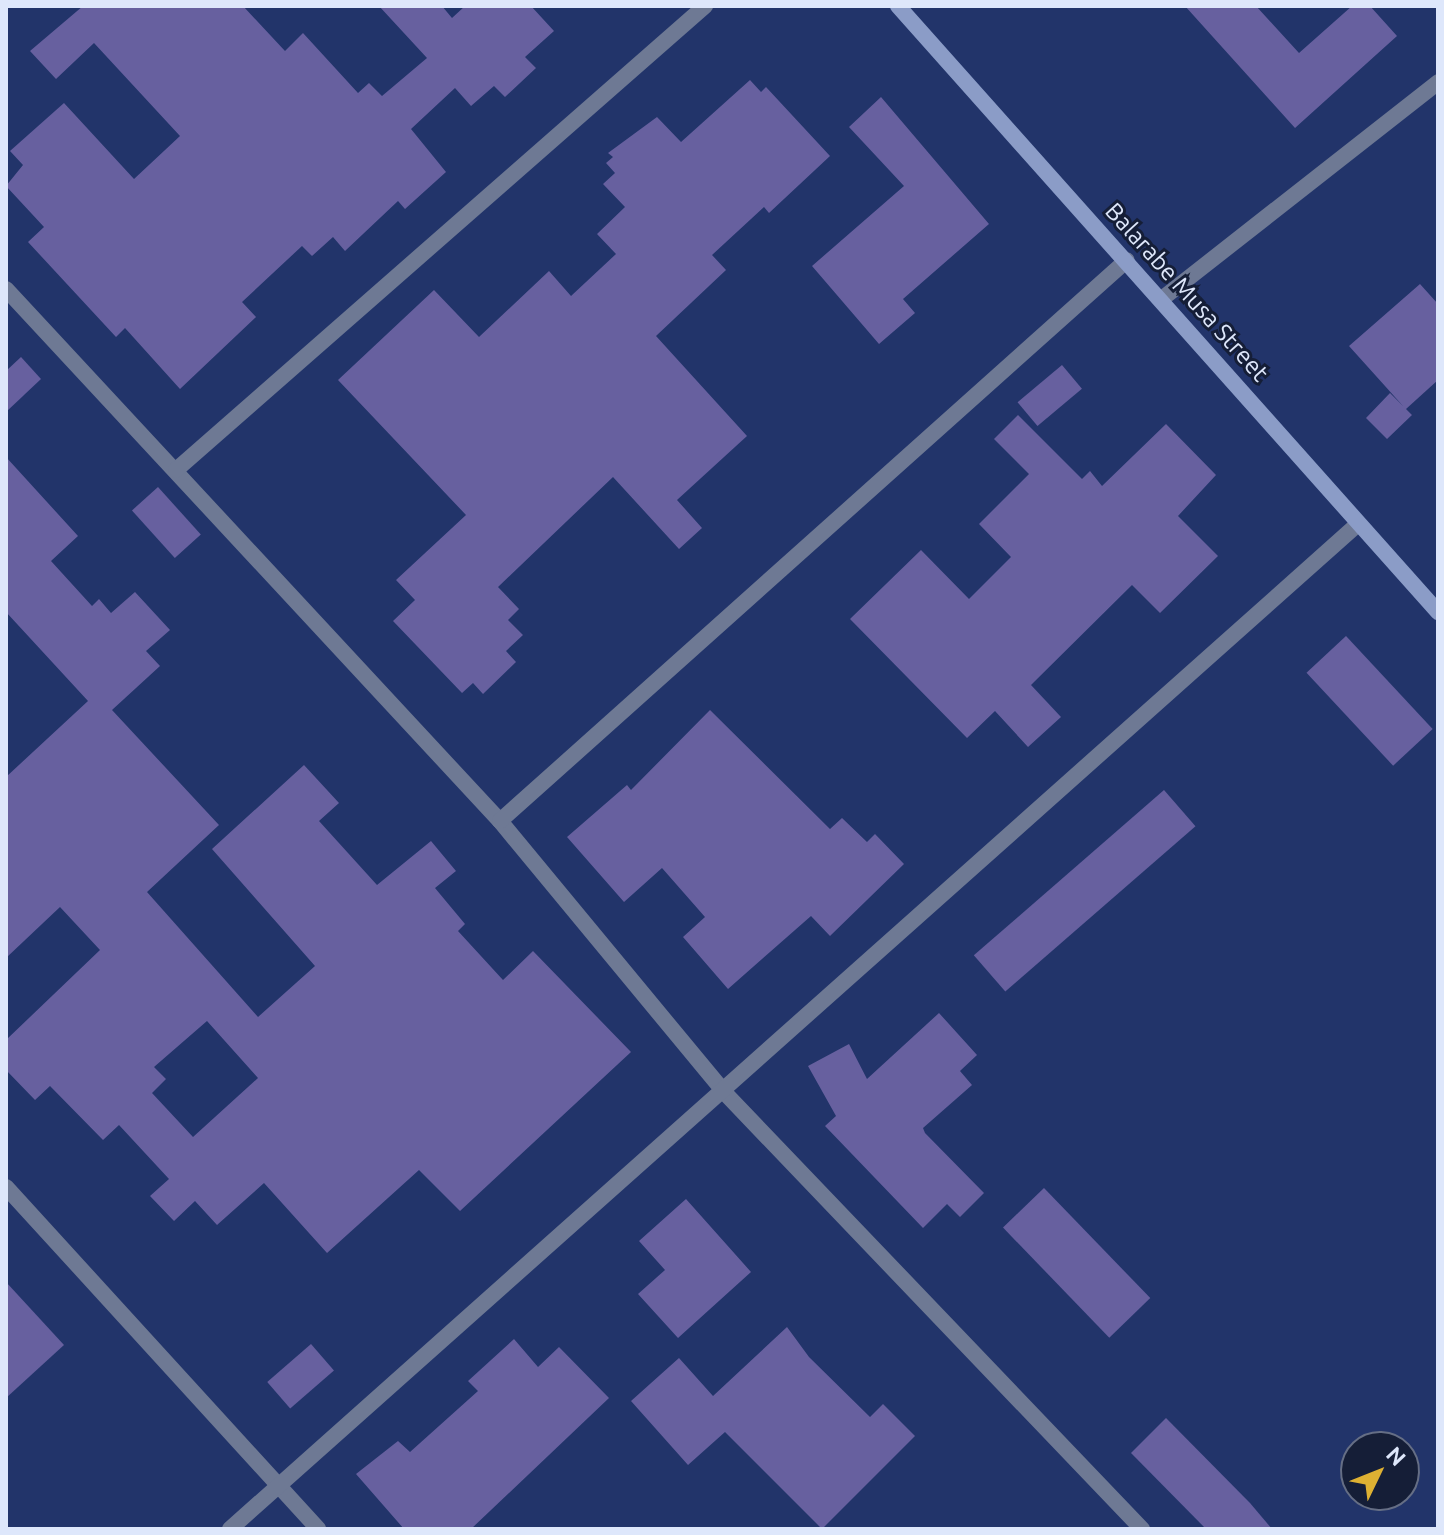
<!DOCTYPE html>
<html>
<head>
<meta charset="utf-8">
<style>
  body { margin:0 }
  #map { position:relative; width:1444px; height:1535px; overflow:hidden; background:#22346a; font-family:Ubuntu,sans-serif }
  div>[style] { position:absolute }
  .building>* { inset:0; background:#67609f; transform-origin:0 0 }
  .street>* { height:16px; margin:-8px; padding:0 8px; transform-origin:8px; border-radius:8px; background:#6e7994 }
  .secondary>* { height:16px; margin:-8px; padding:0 8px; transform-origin:8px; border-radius:8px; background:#8b9cc7 }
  span { translate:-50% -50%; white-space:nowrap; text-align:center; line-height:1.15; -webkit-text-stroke:6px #151e37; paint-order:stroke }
  .street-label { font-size:24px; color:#dee7fb }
  .frame { position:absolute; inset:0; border:8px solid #dee7fb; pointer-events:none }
  .north { position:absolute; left:1340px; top:1431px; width:80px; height:80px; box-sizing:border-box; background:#151e37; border:2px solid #656e85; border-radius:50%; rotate:47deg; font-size:22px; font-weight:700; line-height:32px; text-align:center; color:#dee7fb }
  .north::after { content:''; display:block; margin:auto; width:28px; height:36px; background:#deb133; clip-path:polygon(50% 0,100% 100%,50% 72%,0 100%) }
</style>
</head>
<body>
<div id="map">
  <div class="building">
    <div style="clip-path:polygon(83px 6px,243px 6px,285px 51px,303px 33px,358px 93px,369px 83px,382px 96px,427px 58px,379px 6px,442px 6px,452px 18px,465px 6px,531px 6px,554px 31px,525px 57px,536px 68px,505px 97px,494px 86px,471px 106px,455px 88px,411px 129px,446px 172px,405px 209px,398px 201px,345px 251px,333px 237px,312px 256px,302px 246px,242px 302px,256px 317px,180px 389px,125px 328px,116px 337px,28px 242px,44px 227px,6px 186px,23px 165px,10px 151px,64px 103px,134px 179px,180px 136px,94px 43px,56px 79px,30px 51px)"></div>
    <div style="clip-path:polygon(1185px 6px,1256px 6px,1299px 53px,1352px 6px,1370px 6px,1397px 36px,1295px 128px)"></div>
    <div style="clip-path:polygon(750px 80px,761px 92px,766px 87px,830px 156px,769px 213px,764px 207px,712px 255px,726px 270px,656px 336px,747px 436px,677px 500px,702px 528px,679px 549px,613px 477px,498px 587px,519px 609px,508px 620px,523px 635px,506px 651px,516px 662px,483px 694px,473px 683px,462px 693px,393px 621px,415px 600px,396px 580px,466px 515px,338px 380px,434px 290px,479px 337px,549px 271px,571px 296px,616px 254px,597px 234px,625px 207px,603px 184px,615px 173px,606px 163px,613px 157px,608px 153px,657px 117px,681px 142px)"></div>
    <div style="clip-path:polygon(881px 97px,989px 224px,903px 299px,915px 313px,879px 344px,812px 266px,904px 186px,849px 127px)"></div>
    <div style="clip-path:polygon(1420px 284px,1438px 304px,1438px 380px,1406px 409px,1412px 415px,1387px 439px,1366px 418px,1390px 393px,1403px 406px,1349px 346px)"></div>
    <div style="clip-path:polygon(21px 357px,41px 379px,6px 412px,6px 371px)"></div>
    <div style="left:1062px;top:365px;width:31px;height:58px;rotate:50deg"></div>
    <div style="clip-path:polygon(1018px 415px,1082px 479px,1090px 471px,1102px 486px,1166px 424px,1216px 475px,1178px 516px,1218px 556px,1160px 613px,1132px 585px,1031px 685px,1061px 717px,1028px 747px,995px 711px,967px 738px,850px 619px,921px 550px,969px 599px,1011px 557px,979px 524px,1029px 474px,994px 439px)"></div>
    <div style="clip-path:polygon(evenodd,6px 457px,78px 536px,51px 561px,92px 606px,99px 599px,111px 613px,135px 592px,170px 630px,146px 651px,160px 666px,112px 710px,219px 825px,147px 892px,258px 1017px,315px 966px,212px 849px,304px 765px,339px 803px,319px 821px,377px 885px,431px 841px,456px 871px,435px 888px,465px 924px,458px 931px,503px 980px,533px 951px,631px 1052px,460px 1211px,419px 1170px,327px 1253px,264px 1183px,217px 1225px,195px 1201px,174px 1221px,150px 1196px,169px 1179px,119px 1125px,103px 1140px,50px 1086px,35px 1100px,6px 1070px,6px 1040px,100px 950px,60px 907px,6px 958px,6px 777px,88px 701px,6px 612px,6px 457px,207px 1021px,258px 1078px,193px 1137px,152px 1093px,166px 1079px,154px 1067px,207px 1021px)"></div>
    <div style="left:158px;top:487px;width:64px;height:35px;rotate:48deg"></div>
    <div style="left:1346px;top:636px;width:127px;height:54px;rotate:47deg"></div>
    <div style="clip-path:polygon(710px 710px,830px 829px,842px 818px,867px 842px,875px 834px,904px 864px,830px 936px,811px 916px,728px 989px,683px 937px,705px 917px,662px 868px,624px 902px,567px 837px,627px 785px,631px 790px)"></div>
    <div style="left:1164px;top:790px;width:48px;height:252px;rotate:49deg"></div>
    <div style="clip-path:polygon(939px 1013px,977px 1055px,960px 1071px,972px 1085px,923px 1128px,925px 1133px,984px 1193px,960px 1217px,947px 1204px,923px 1228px,825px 1126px,836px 1116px,808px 1066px,849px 1044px,867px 1079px)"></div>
    <div style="left:1044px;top:1188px;width:153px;height:57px;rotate:46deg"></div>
    <div style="clip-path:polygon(686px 1199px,751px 1272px,678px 1338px,638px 1294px,665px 1270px,639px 1241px)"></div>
    <div style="clip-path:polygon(6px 1282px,64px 1345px,6px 1398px)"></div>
    <div style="clip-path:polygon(787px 1327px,809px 1357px,870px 1417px,883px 1404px,915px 1436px,822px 1529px,725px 1432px,688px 1465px,631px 1401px,679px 1358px,713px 1396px)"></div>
    <div style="clip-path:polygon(514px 1339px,538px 1367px,559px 1347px,609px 1398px,471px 1529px,404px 1529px,356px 1474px,398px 1441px,410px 1452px,478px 1391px,468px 1381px)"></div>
    <div style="left:311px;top:1344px;width:35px;height:58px;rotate:49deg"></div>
    <div style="clip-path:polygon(1166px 1418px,1250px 1503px,1272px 1529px,1206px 1529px,1131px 1453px)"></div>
  </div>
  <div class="street">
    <div style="left:6px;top:289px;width:726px;rotate:47.12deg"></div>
    <div style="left:500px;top:821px;width:352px;rotate:50.4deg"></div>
    <div style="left:724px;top:1092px;width:605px;rotate:46.27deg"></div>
    <div style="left:1163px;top:298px;width:350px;rotate:-38.1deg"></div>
    <div style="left:176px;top:470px;width:704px;rotate:-41.25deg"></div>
    <div style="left:500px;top:821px;width:841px;rotate:-41.82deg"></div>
    <div style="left:6px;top:1187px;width:463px;rotate:47.6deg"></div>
    <div style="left:230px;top:1529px;width:1511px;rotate:-41.7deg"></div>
  </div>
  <div class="secondary">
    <div style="left:898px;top:6px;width:812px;rotate:48.3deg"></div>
  </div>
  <div class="street-label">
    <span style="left:1187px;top:292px;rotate:48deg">Balarabe Musa Street</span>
  </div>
  <div class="frame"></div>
  <div class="north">N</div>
</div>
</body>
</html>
